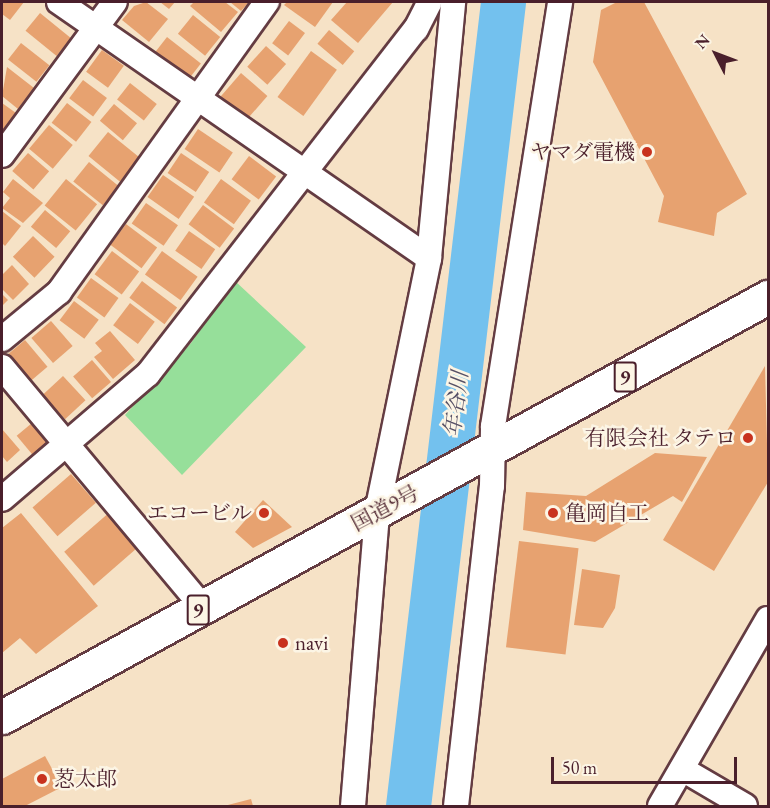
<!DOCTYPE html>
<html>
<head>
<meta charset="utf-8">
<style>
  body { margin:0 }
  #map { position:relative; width:770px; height:808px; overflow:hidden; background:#f6e2c6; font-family:"EB Garamond","Noto Serif JP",serif }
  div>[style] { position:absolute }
  .green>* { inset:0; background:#96df9a }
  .river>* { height:45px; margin:-22.5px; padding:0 22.5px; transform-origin:22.5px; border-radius:22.5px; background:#73c1ee }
  .building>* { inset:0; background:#e7a270; transform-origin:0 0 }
  .roads { filter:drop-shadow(2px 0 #643c42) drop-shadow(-2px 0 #643c42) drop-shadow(0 2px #643c42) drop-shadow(0 -2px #643c42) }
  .street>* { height:24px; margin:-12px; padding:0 12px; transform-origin:12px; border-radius:12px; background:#fff }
  .highway>* { height:33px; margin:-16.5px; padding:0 16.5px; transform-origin:16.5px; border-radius:16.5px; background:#fff }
  .dots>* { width:16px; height:16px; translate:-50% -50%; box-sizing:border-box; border:3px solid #fcf5e5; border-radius:50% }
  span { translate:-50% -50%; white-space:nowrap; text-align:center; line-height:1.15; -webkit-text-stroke:5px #fcf5e5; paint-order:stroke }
  .shield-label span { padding:2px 4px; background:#fcf5e5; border:2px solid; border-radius:4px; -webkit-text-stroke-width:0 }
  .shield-label { font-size:20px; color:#4a1f2b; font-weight:700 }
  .poi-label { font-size:21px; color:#4a1f2b }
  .right { translate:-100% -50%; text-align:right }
  .left { translate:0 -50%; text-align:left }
  .street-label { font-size:21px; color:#4a1f2b }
  .water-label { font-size:22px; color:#565066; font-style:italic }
  .frame { position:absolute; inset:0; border:3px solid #4a1f2b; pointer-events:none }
  .north { position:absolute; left:686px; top:24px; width:60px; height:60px; -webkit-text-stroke:4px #fcf5e5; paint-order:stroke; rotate:312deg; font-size:16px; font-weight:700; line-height:24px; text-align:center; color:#4a1f2b }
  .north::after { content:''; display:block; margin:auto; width:21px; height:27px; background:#4a1f2b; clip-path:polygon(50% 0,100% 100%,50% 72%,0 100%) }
  .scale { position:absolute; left:551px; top:757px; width:186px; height:27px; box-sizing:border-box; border:3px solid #4a1f2b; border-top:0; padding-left:8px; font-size:18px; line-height:21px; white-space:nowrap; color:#4a1f2b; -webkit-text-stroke:4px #fcf5e5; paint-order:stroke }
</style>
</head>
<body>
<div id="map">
  <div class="green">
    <div style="clip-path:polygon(235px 281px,306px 347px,182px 475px,125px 415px,191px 343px)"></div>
  </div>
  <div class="river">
    <div style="left:408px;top:806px;width:810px;rotate:-83.26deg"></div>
  </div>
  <div class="building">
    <div style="clip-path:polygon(2px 2px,24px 2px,10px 20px,2px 14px)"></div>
    <div style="clip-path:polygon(146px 2px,168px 19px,149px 42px,122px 20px,134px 6px)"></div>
    <div style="clip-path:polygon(160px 2px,175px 2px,169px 9px)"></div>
    <div style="clip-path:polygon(194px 2px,225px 2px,238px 12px,221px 32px,190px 6px)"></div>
    <div style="clip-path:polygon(230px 2px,249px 2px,241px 11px)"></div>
    <div style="clip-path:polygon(287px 2px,333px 2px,315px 27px,284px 5px)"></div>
    <div style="clip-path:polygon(347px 2px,393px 2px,358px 43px,331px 20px)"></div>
    <div style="clip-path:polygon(617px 2px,644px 2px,747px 194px,717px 213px,714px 236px,658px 222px,664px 196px,593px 62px,601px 10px)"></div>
    <div style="left:40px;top:13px;width:40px;height:23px;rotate:39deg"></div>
    <div style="left:193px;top:15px;width:35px;height:24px;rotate:39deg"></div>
    <div style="left:289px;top:21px;width:20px;height:28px;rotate:37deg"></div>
    <div style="left:329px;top:30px;width:33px;height:18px;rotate:40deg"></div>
    <div style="left:167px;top:37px;width:43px;height:25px;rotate:38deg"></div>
    <div style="left:21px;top:43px;width:36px;height:21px;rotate:38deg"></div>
    <div style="left:266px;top:46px;width:27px;height:28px;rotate:42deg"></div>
    <div style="left:102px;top:50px;width:27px;height:27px;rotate:36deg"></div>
    <div style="left:311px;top:51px;width:32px;height:57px;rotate:36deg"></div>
    <div style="clip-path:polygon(7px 67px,34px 88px,18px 109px,2px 96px)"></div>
    <div style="left:241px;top:73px;width:35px;height:32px;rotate:41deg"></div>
    <div style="left:83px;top:80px;width:30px;height:23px;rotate:37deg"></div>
    <div style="left:130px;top:83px;width:34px;height:21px;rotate:38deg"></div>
    <div style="clip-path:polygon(2px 103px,16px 113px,2px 134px)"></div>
    <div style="left:67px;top:103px;width:31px;height:25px;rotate:38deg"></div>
    <div style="left:114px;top:104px;width:30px;height:22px;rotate:40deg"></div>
    <div style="left:49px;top:125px;width:31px;height:31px;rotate:40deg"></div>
    <div style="left:198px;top:129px;width:42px;height:24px;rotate:34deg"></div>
    <div style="left:108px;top:132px;width:41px;height:31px;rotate:39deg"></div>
    <div style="left:28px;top:153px;width:28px;height:24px;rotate:41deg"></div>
    <div style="left:181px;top:153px;width:34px;height:24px;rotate:34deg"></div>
    <div style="left:249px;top:156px;width:34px;height:29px;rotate:37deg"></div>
    <div style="left:89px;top:162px;width:38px;height:25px;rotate:39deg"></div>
    <div style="left:163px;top:175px;width:38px;height:27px;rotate:35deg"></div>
    <div style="clip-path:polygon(13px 179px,43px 203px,23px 223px,2px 208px,10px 198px,3px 192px)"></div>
    <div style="left:66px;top:179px;width:40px;height:34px;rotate:39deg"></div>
    <div style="left:221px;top:179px;width:37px;height:29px;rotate:36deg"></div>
    <div style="left:146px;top:203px;width:39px;height:25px;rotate:35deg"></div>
    <div style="left:203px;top:205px;width:39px;height:24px;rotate:37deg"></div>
    <div style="left:45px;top:210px;width:33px;height:22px;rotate:40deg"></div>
    <div style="clip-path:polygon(2px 211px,21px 226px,5px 246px,2px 243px)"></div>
    <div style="left:126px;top:224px;width:39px;height:26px;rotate:37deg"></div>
    <div style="left:189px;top:231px;width:32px;height:24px;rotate:35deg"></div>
    <div style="left:33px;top:236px;width:30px;height:29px;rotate:44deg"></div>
    <div style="left:112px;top:251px;width:34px;height:29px;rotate:37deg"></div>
    <div style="left:162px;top:251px;width:44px;height:29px;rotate:36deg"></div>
    <div style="clip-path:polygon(12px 265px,29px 284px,13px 300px,2px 289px,2px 275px)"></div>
    <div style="left:91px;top:278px;width:34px;height:24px;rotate:36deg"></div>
    <div style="left:142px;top:281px;width:44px;height:21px;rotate:37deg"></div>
    <div style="clip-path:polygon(2px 294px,8px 300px,2px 306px)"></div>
    <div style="left:74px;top:301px;width:31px;height:24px;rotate:37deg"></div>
    <div style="left:130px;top:303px;width:31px;height:28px;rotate:37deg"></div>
    <div style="left:51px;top:321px;width:33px;height:26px;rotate:49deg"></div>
    <div style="clip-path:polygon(110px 331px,135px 360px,113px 379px,94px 357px,102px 351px,95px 343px)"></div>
    <div style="left:25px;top:340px;width:35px;height:25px;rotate:50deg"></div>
    <div style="left:92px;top:360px;width:29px;height:25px;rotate:49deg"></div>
    <div style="clip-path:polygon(765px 366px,768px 482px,714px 571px,663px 540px)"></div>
    <div style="left:63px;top:376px;width:33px;height:28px;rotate:47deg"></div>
    <div style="left:32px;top:423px;width:25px;height:20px;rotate:50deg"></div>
    <div style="clip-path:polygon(2px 429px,20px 450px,7px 462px,2px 456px)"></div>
    <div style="clip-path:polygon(655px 453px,707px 457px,682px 502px,673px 496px,595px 542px,523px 530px,526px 492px,586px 496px)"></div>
    <div style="left:71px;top:474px;width:38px;height:51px;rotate:49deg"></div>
    <div style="clip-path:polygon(263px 500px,292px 527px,253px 548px,235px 532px)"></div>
    <div style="left:111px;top:511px;width:45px;height:62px;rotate:49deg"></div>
    <div style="clip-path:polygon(21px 513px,98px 606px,36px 654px,20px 638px,2px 653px,2px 528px)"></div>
    <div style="left:519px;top:541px;width:60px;height:107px;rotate:7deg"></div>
    <div style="clip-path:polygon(582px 569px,620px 575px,615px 608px,603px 628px,574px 625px)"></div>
    <div style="clip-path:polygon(45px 756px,62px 787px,25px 806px,3px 806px,2px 779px)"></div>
    <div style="clip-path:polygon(251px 799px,253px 806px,224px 806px)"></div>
  </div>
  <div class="roads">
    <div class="street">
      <div style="left:59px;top:2px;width:450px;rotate:34.7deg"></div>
      <div style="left:2px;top:155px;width:190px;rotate:-53.6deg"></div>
      <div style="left:2px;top:339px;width:74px;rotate:-39.5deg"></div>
      <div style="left:59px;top:292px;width:357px;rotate:-54.4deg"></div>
      <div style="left:2px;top:367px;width:313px;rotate:50.1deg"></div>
      <div style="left:2px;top:499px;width:192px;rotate:-40.6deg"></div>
      <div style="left:148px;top:374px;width:437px;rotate:-52.2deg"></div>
      <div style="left:416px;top:29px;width:30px;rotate:-63deg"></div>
      <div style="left:682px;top:769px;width:73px;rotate:30.4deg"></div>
      <div style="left:353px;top:806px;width:295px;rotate:-85.3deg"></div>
      <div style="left:377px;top:512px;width:259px;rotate:-78.4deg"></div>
      <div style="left:429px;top:258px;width:257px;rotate:-84.6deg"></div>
      <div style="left:456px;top:806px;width:322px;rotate:-83.6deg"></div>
      <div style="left:492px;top:486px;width:60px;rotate:-89deg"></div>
      <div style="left:493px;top:426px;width:429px;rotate:-81deg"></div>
      <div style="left:660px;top:806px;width:216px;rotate:-60deg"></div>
    </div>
    <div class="highway">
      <div style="left:2px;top:717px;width:874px;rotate:-28.74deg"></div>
    </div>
  </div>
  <div class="dots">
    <div style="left:647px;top:152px;background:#c8321e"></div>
    <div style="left:748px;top:438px;background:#c8321e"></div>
    <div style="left:264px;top:513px;background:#c8321e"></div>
    <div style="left:553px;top:513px;background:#c8321e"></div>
    <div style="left:283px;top:643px;background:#c8321e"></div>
    <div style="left:42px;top:779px;background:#c8321e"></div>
  </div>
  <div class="shield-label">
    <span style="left:625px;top:377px">9</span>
    <span style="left:198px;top:610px">9</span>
  </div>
  <div class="poi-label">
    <span class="right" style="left:635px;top:152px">ヤマダ電機</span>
    <span class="right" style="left:736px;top:438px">有限会社 タテロ</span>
    <span class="right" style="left:252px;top:513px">エコービル</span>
    <span class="left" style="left:565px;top:513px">亀岡自工</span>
    <span class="left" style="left:295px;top:643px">navi</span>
    <span class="left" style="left:54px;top:779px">荵太郎</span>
  </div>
  <div class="street-label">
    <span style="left:385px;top:508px;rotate:-28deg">国道9号</span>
  </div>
  <div class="water-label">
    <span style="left:456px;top:404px;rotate:-83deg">年谷川</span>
  </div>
  <div class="frame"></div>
  <div class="north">N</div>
  <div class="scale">50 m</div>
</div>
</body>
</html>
